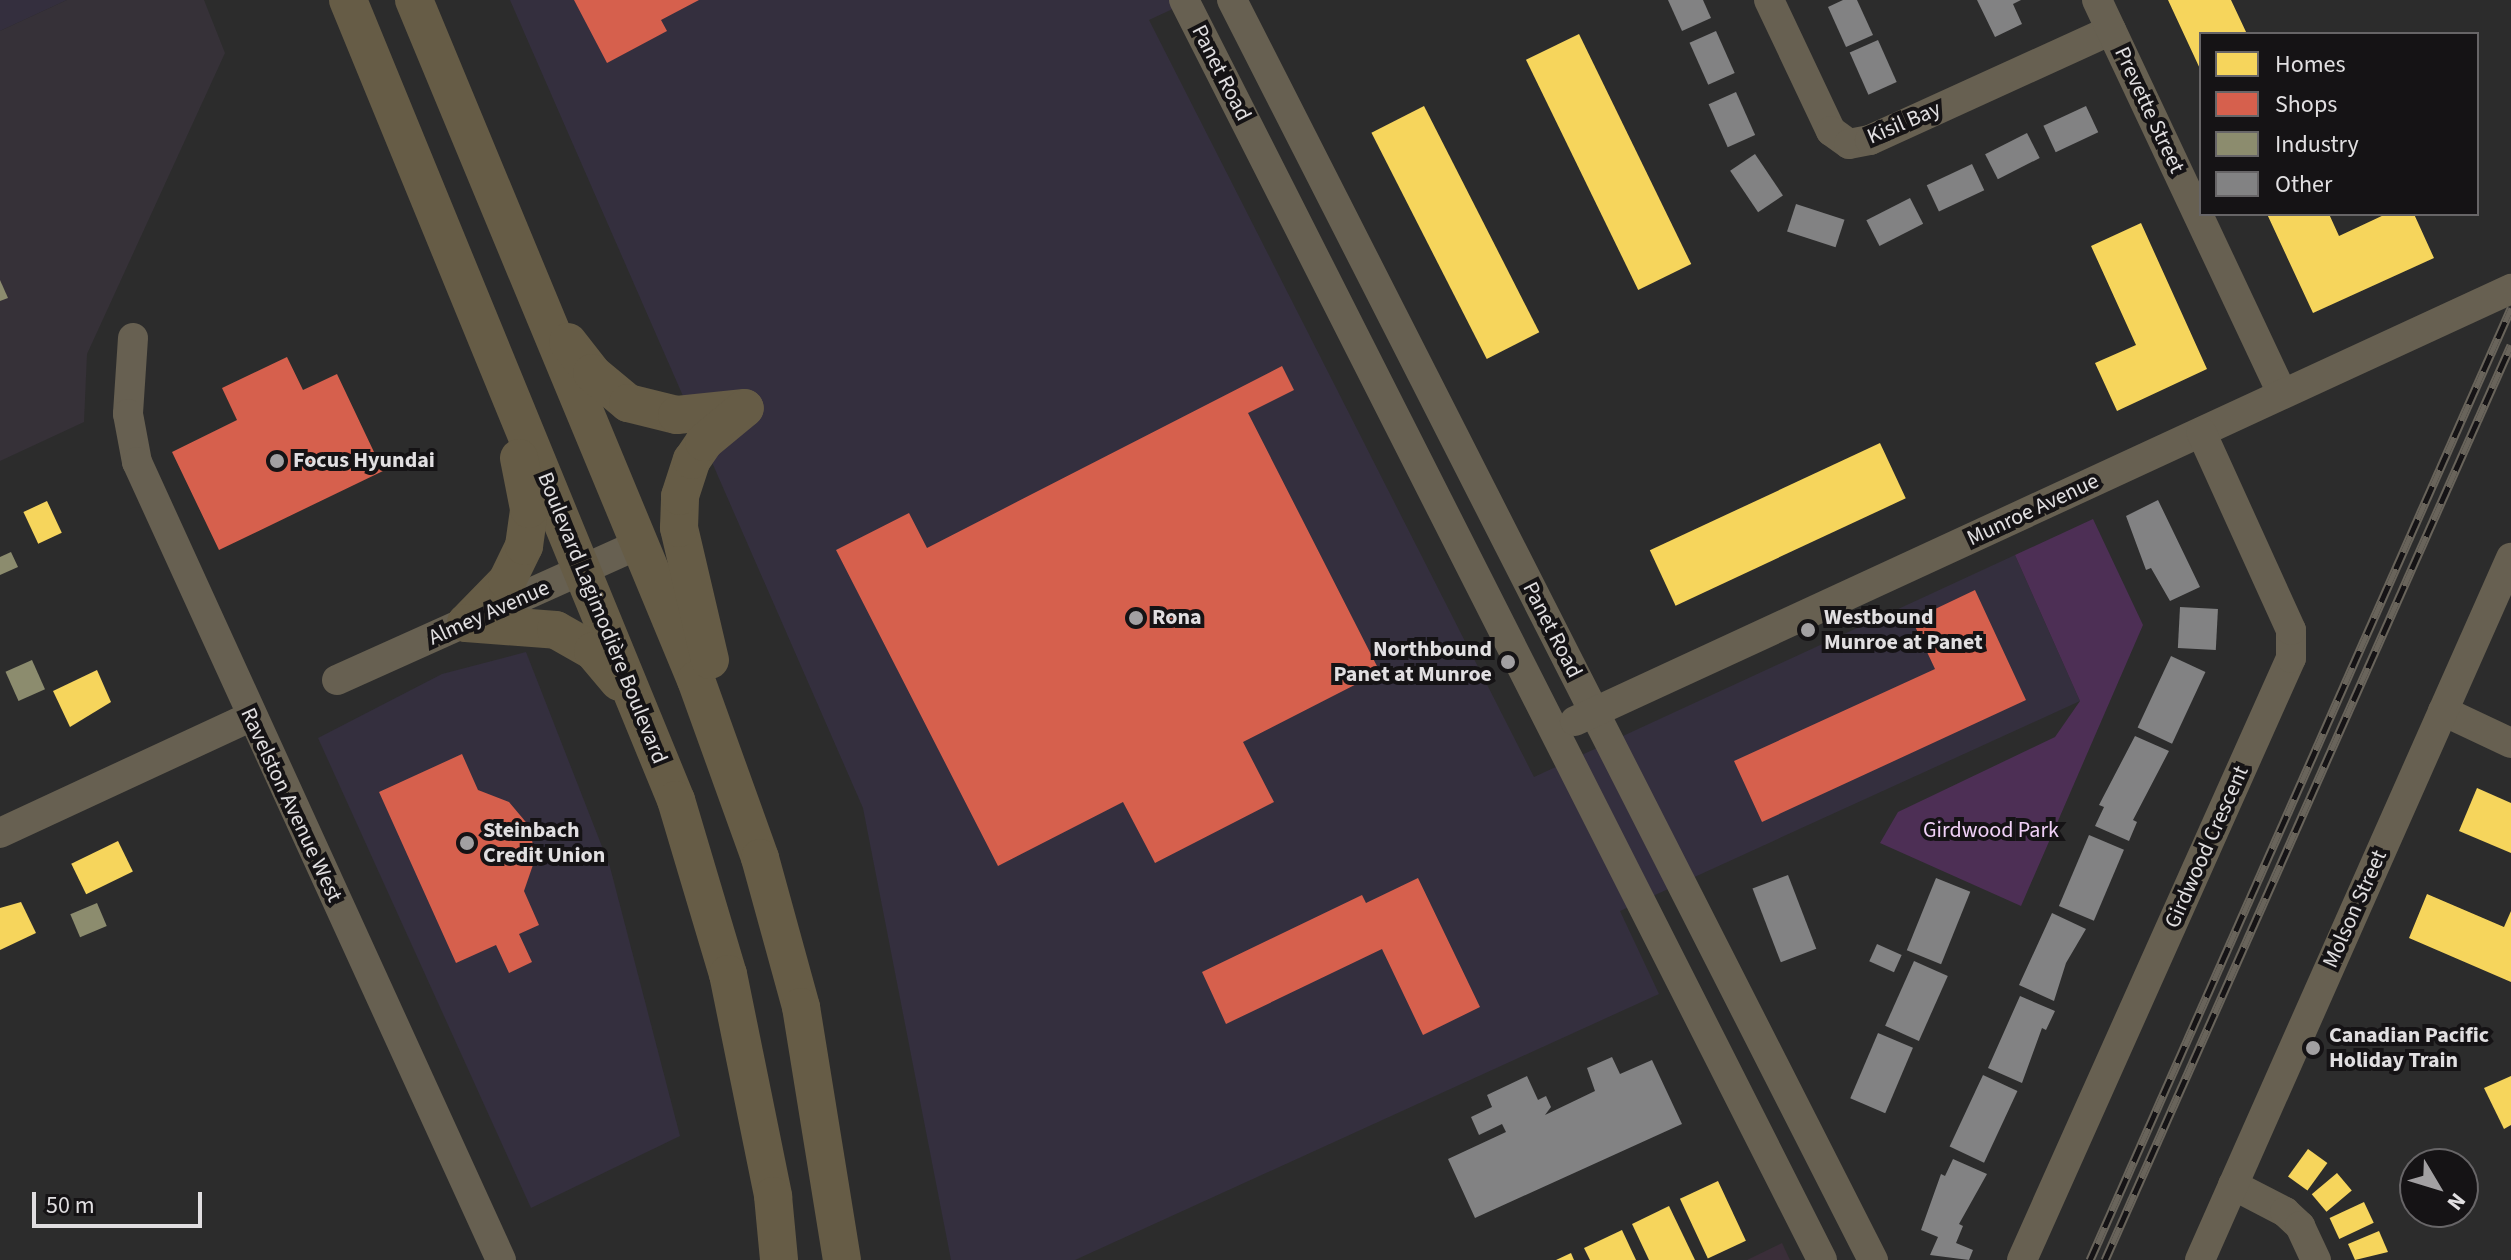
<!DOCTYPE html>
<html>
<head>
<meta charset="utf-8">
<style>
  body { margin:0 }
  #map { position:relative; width:2511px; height:1260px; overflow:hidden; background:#2c2c2c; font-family:"Source Sans 3",sans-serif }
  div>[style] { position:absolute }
  .commercial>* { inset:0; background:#342f3e }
  .built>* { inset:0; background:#363138 }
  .education>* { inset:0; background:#3a2e39 }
  .green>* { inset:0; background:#4d2f55 }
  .homes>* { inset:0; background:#f6d55c; transform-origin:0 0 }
  .shops>* { inset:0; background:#d6604d }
  .industry>* { inset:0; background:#8c8c6e; transform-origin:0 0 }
  .building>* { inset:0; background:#828283; transform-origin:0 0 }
  .minor>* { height:30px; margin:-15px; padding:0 15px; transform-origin:15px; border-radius:15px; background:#676051 }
  .major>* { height:38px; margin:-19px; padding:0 19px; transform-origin:19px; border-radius:19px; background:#665c46 }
  .rail>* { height:9px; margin-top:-4.5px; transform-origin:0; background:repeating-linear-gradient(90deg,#151315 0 18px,#69645b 0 36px); box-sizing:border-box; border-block:2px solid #69645b }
  .dots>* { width:22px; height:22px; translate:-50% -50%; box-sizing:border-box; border:4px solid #151315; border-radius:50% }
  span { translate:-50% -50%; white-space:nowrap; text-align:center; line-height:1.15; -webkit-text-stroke:8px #151315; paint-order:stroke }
  .street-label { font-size:22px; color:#e1dfe1 }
  .poi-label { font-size:22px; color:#e1dfe1; font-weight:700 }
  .left { translate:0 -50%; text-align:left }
  .right { translate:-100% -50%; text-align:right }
  .park-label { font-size:22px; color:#f0d1f7 }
  .legend { position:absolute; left:2199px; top:32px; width:280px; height:184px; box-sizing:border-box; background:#151315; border:2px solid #676567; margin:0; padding:10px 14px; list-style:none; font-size:24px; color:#e1dfe1 }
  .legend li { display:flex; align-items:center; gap:16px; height:40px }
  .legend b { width:40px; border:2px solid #676567 }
  .north { position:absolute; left:2399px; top:1148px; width:80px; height:80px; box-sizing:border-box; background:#151315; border:2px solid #676567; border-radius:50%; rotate:128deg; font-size:22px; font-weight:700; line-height:32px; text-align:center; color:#e1dfe1 }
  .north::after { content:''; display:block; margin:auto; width:28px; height:36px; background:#a2a0a2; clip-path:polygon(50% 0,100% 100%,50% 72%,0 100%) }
  .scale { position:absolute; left:32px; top:1192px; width:170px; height:36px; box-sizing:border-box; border:4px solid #e1dfe1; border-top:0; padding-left:10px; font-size:24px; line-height:28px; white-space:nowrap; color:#e1dfe1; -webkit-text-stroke:6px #151315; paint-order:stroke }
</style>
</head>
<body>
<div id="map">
  <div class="commercial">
    <div style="clip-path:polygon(0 0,67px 0,0 31px)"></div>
    <div style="clip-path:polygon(510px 0,1192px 0,1149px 20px,1534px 777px,2015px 555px,2080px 701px,1620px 911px,1659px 994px,1075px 1260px,951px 1260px,863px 808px)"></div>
    <div style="clip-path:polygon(526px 652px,610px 867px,680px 1136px,531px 1208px,318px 738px,442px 674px)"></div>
  </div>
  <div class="built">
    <div style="clip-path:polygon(67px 0,204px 0,225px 53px,87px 354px,84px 422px,0 461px,0 31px)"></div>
  </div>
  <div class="education">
    <div style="clip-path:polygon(1782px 1243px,1790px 1260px,1747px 1260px)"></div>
  </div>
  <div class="green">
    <div style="clip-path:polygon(2093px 519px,2143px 625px,2021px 906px,1880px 843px,1898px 812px,2055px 737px,2080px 701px,2015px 555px)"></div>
  </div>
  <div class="homes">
    <div style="clip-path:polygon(2168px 0,2231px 0,2247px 34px,2201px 34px,2201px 71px)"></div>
    <div style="left:1579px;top:34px;width:256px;height:59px;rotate:64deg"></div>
    <div style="left:1424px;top:106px;width:254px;height:59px;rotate:63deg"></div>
    <div style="clip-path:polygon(2267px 214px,2329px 214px,2339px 236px,2386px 214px,2414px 214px,2434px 258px,2313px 313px)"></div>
    <div style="clip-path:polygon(2141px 223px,2207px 369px,2117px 411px,2095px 363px,2136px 345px,2091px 246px)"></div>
    <div style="left:1880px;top:443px;width:61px;height:254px;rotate:65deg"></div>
    <div style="left:47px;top:501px;width:35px;height:26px;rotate:65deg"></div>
    <div style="clip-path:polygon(97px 670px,111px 702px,70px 727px,53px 691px)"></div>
    <div style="clip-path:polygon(2477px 788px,2511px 803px,2511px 853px,2459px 831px)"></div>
    <div style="left:118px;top:841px;width:34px;height:52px;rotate:64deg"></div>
    <div style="clip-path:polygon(2427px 894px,2504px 927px,2511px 911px,2511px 982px,2409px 938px)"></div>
    <div style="clip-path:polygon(21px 902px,36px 933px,0 950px,0 908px)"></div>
    <div style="clip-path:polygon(2511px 1076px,2511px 1125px,2504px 1129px,2484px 1088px)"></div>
    <div style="left:2308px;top:1149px;width:24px;height:34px;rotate:36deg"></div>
    <div style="left:2337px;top:1173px;width:23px;height:33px;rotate:50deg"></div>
    <div style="left:1718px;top:1181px;width:66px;height:42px;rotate:65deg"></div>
    <div style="left:2364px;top:1202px;width:23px;height:38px;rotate:65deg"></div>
    <div style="clip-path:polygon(1669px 1206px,1695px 1260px,1649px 1260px,1632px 1224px)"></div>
    <div style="clip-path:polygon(1622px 1230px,1636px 1260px,1590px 1260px,1584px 1248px)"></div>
    <div style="clip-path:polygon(2379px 1231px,2388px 1252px,2355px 1260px,2348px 1244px)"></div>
    <div style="clip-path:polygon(1571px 1253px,1574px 1260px,1556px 1260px)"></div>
  </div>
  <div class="shops">
    <div style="clip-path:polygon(574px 0,699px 0,661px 20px,667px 31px,607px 63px)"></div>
    <div style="clip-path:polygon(287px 357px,303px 390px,337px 374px,383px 471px,219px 550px,172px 452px,237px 420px,222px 388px)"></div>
    <div style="clip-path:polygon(1282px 366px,1294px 390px,1248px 413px,1380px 672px,1243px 742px,1274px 802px,1155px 863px,1123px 802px,998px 866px,836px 550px,909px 513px,927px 548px)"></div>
    <div style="clip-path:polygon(1975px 590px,2026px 700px,1762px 822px,1734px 761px,1935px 669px,1912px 620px)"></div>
    <div style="clip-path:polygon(462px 754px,478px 790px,509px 802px,530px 827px,535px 859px,524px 891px,539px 925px,519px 934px,532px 962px,509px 973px,496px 945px,456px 963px,379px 792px)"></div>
    <div style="clip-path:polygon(1418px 878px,1480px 1007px,1423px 1035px,1382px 949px,1226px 1024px,1202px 972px,1362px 895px,1366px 903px)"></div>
  </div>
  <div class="industry">
    <div style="clip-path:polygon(0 280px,8px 298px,0 301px)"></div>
    <div style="clip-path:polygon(11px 552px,18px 567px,0 575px,0 557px)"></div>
    <div style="left:32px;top:660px;width:32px;height:29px;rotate:66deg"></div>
    <div style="left:97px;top:903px;width:25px;height:29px;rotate:67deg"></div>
  </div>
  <div class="building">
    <div style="clip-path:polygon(1668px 0,1703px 0,1711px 18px,1682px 31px)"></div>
    <div style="clip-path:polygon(1843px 0,1857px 0,1873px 35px,1846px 47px,1828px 7px)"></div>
    <div style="clip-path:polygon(1977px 0,2021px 0,2013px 4px,2022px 24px,1995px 37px)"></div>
    <div style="left:1716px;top:31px;width:46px;height:29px;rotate:66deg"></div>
    <div style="left:1878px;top:40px;width:46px;height:31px;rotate:66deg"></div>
    <div style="left:1736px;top:92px;width:47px;height:30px;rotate:66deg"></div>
    <div style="left:2086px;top:106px;width:29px;height:47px;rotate:65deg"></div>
    <div style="left:2027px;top:133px;width:28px;height:47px;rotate:63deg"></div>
    <div style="left:1755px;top:154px;width:50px;height:30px;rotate:56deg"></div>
    <div style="left:1972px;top:164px;width:29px;height:50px;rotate:65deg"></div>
    <div style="left:1910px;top:198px;width:29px;height:49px;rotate:63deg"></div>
    <div style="left:1796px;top:204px;width:51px;height:29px;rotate:18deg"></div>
    <div style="clip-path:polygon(2158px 500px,2200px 587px,2170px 601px,2151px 568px,2146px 570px,2126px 516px)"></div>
    <div style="left:2180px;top:607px;width:38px;height:41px;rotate:3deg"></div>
    <div style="left:2171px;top:656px;width:38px;height:79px;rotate:25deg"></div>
    <div style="clip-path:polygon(2135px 736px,2169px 751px,2133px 820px,2137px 822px,2129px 841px,2095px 826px,2104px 807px,2099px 805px)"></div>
    <div style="left:2089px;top:835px;width:38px;height:77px;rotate:23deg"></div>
    <div style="left:1788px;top:875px;width:79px;height:38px;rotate:69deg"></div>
    <div style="left:1936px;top:878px;width:37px;height:78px;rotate:22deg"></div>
    <div style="clip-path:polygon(2052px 913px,2086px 929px,2066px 963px,2054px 1001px,2019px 985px)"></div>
    <div style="left:1877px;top:944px;width:27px;height:19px;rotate:24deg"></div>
    <div style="left:1914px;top:961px;width:37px;height:71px;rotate:24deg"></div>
    <div style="clip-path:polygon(2020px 996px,2055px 1011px,2046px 1030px,2042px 1028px,2022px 1083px,1988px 1068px)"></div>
    <div style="left:1878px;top:1033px;width:38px;height:71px;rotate:23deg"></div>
    <div style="clip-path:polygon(1612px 1057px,1620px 1074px,1652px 1060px,1682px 1124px,1475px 1218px,1448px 1159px,1506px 1132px,1502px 1124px,1479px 1135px,1471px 1117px,1492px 1107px,1487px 1095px,1527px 1076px,1538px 1100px,1546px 1096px,1551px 1107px,1545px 1115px,1595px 1091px,1587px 1068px)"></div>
    <div style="left:1983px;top:1075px;width:38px;height:79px;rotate:25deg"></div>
    <div style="clip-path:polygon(1953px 1159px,1987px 1174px,1959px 1224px,1963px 1226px,1956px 1243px,1973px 1250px,1969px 1260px,1930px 1255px,1938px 1237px,1921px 1230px,1941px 1174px,1945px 1176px)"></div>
  </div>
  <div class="minor">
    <div style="left:1184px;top:0;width:1412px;rotate:63.14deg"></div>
    <div style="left:1232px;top:0;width:1414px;rotate:63.04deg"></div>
    <div style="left:1769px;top:0;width:145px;rotate:64.7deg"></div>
    <div style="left:1831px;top:131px;width:22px;rotate:36deg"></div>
    <div style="left:1849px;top:144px;width:21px;rotate:-11deg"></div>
    <div style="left:1870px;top:140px;width:265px;rotate:-24.5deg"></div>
    <div style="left:2097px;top:0;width:435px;rotate:64.8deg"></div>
    <div style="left:133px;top:338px;width:76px;rotate:93.8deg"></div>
    <div style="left:128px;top:414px;width:49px;rotate:79.4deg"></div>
    <div style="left:137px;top:462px;width:877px;rotate:65.48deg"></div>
    <div style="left:337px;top:680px;width:332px;rotate:-24.2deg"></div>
    <div style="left:2443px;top:711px;width:75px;rotate:25.2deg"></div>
    <div style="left:1575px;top:721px;width:1031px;rotate:-24.78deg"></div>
    <div style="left:0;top:833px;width:276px;rotate:-24.9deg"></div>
    <div style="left:2233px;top:1185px;width:59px;rotate:27.4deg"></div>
    <div style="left:2285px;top:1212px;width:21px;rotate:43deg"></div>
    <div style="left:2300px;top:1226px;width:38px;rotate:65deg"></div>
    <div style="left:2022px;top:1260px;width:659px;rotate:-65.92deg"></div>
    <div style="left:2291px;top:658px;width:28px;rotate:-90deg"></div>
    <div style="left:2291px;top:630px;width:217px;rotate:-114.4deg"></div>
    <div style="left:2200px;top:1260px;width:768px;rotate:-66.11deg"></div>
  </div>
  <div class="major">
    <div style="left:348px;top:0;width:865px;rotate:67.71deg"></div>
    <div style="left:676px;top:800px;width:182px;rotate:73.4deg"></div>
    <div style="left:728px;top:974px;width:227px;rotate:78.5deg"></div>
    <div style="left:773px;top:1196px;width:64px;rotate:84.6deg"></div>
    <div style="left:414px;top:0;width:736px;rotate:67.48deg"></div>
    <div style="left:696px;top:680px;width:189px;rotate:70.2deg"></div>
    <div style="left:760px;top:858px;width:155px;rotate:74.6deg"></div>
    <div style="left:801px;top:1007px;width:256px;rotate:80.8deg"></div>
    <div style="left:568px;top:342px;width:39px;rotate:52deg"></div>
    <div style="left:592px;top:373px;width:47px;rotate:39.8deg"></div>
    <div style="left:628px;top:403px;width:50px;rotate:13.8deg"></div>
    <div style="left:677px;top:415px;width:68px;rotate:-5.9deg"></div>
    <div style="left:466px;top:623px;width:59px;rotate:-45.7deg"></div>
    <div style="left:507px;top:581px;width:39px;rotate:-64deg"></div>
    <div style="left:524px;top:546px;width:37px;rotate:-82deg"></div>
    <div style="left:529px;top:509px;width:52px;rotate:-101.1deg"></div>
    <div style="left:466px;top:623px;width:90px;rotate:4.4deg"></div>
    <div style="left:556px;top:630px;width:43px;rotate:29.6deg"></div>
    <div style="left:593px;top:651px;width:40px;rotate:50deg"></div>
    <div style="left:710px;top:660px;width:136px;rotate:-103.2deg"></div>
    <div style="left:679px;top:528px;width:32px;rotate:-88deg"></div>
    <div style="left:680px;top:496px;width:38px;rotate:-72deg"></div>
    <div style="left:692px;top:460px;width:22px;rotate:-56deg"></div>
    <div style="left:704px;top:442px;width:53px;rotate:-39.7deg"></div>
  </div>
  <div class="rail">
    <div style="left:2090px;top:1260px;width:1041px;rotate:-66.14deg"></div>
    <div style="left:2105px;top:1260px;width:1001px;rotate:-66.07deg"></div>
  </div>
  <div class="dots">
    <div style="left:277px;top:461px;background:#a2a0a2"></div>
    <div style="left:1136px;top:618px;background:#a2a0a2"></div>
    <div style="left:1808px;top:630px;background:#a2a0a2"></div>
    <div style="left:1508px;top:662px;background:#a2a0a2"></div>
    <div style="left:467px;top:843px;background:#a2a0a2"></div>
    <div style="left:2313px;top:1048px;background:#a2a0a2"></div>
  </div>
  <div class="street-label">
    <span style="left:1221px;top:73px;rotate:63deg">Panet Road</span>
    <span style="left:2149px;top:110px;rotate:65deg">Prevette Street</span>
    <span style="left:1904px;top:123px;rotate:-23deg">Kisil Bay</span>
    <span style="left:2033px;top:510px;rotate:-25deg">Munroe Avenue</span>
    <span style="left:489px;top:613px;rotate:-24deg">Almey Avenue</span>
    <span style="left:602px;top:618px;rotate:68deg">Boulevard Lagimodière Boulevard</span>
    <span style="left:1552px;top:630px;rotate:63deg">Panet Road</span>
    <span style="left:291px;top:805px;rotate:65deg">Ravelston Avenue West</span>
    <span style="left:2207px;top:847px;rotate:-66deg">Girdwood Crescent</span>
    <span style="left:2355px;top:909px;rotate:-66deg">Molson Street</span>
  </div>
  <div class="poi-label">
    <span class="left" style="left:293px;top:461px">Focus Hyundai</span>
    <span class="left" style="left:1824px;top:630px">Westbound<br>Munroe at Panet</span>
    <span class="left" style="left:1152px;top:618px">Rona</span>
    <span class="right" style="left:1492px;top:662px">Northbound<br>Panet at Munroe</span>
    <span class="left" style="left:483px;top:843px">Steinbach<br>Credit Union</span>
    <span class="left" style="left:2329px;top:1048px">Canadian Pacific<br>Holiday Train</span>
  </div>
  <div class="park-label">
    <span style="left:1991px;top:831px">Girdwood Park</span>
  </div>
  <ul class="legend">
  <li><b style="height:22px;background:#f6d55c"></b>Homes</li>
  <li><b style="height:22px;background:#d6604d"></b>Shops</li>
  <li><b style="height:22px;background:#8c8c6e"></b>Industry</li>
  <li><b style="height:22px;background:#828283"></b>Other</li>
  </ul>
  <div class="north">N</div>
  <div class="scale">50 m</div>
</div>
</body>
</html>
